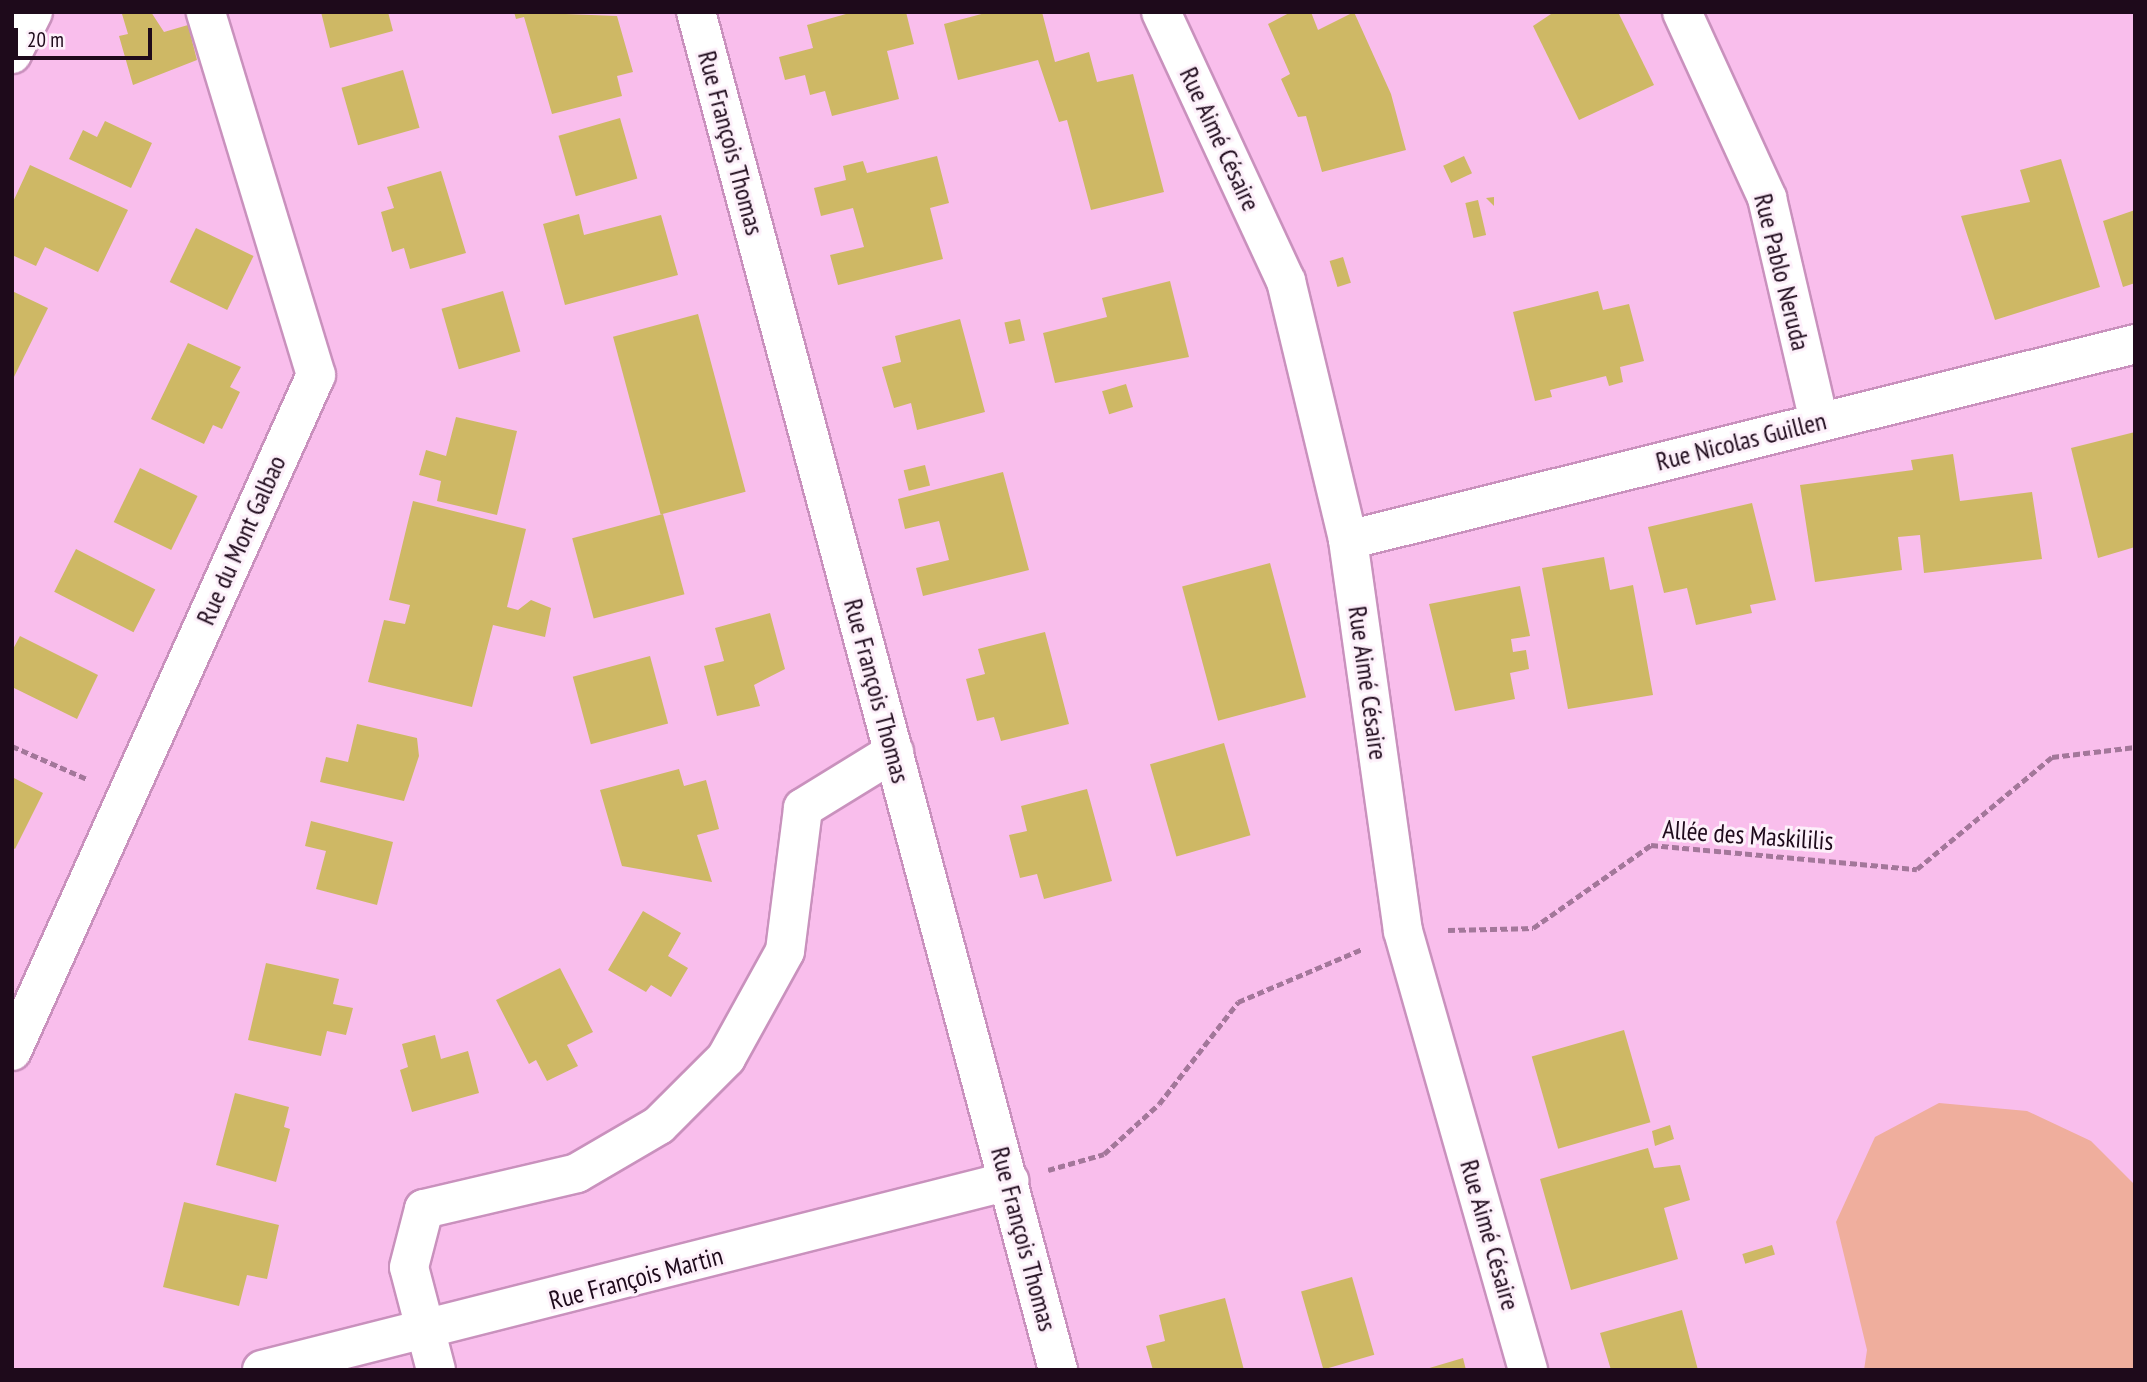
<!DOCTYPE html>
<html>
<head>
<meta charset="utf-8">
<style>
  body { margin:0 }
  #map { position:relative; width:2147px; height:1382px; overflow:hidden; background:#f9beec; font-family:"PT Sans Narrow",sans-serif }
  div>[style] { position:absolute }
  .green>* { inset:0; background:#efae9d }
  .building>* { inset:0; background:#ceb865; transform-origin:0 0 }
  .path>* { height:4.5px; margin-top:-2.25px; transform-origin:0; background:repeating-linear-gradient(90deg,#a3779a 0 7px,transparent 0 10.5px) }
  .roads { filter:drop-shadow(2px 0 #c991bd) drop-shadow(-2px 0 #c991bd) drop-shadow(0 2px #c991bd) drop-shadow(0 -2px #c991bd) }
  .street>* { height:38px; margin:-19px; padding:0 19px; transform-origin:19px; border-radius:19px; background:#fff }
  span { translate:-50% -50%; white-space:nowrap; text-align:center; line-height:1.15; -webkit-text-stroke:6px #fdf0fa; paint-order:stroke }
  .street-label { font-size:26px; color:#1e0a1b }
  .frame { position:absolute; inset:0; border:14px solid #1e0a1b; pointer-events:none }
  .scale { position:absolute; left:14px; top:28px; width:138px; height:32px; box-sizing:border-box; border:4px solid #1e0a1b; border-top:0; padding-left:9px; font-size:21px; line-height:24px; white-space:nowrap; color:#1e0a1b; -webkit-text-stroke:5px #fdf0fa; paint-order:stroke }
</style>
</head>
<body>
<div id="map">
  <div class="green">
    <div style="clip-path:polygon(1939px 1103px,2027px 1111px,2091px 1141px,2135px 1185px,2135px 1370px,1864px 1370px,1867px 1350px,1836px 1222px,1875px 1137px)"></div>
  </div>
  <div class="building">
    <div style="clip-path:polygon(151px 12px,164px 32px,188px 25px,197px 60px,133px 85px,119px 36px,128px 34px,122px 14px)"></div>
    <div style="clip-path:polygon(321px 12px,388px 12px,393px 31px,330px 48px)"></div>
    <div style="clip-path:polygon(514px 12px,617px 16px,633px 72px,617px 76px,622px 96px,552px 114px,524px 17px,516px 19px)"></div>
    <div style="clip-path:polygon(853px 12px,906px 12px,914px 44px,887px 51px,899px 99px,832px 116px,825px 91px,810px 95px,805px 75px,785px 80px,779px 57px,813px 48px,807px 25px)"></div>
    <div style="clip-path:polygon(989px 12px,1042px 12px,1055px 62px,1089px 52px,1097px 82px,1133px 74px,1164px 192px,1091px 210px,1067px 120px,1059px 122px,1038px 60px,958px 80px,944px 24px)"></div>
    <div style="clip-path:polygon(1291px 12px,1311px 12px,1318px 30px,1354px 12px,1391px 94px,1406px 150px,1322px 172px,1306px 116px,1298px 117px,1281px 79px,1290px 74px,1268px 24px)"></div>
    <div style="clip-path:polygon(1554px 12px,1618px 12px,1654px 85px,1579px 120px,1533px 26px)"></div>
    <div style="left:403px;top:70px;width:60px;height:64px;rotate:74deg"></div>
    <div style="left:620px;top:118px;width:63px;height:64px;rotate:74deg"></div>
    <div style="clip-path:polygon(105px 121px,152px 143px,131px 188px,69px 159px,83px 130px,97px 137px)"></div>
    <div style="clip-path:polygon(937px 156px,949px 203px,930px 208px,943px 259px,838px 285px,830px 255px,864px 247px,853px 208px,821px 216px,814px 188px,846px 180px,843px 166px,863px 161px,867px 173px)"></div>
    <div style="left:1464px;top:156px;width:19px;height:23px;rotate:65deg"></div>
    <div style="clip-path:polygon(2061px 159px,2100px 287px,1995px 320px,1961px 216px,2030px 202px,2020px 170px)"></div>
    <div style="clip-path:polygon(30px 165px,128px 210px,98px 272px,45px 247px,36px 266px,12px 255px,12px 204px)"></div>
    <div style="clip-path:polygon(441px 171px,466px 253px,410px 269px,404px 248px,392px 252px,381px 212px,394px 208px,387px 187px)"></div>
    <div style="clip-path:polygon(1494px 197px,1494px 206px,1486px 198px)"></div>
    <div style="left:1478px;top:200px;width:36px;height:13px;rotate:77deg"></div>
    <div style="clip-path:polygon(2135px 210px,2135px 283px,2123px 287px,2103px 221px)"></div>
    <div style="clip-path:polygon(579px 214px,584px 235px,661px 215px,678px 275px,565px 305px,543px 224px)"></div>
    <div style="left:196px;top:228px;width:64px;height:60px;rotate:26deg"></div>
    <div style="left:1343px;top:257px;width:27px;height:14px;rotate:73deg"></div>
    <div style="clip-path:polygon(1170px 281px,1189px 357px,1055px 383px,1043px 333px,1107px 317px,1102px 298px)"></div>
    <div style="clip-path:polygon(12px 291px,48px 308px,12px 381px)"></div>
    <div style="left:503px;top:291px;width:63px;height:64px;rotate:74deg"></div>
    <div style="clip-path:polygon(1598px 291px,1603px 310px,1629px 304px,1644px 361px,1620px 367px,1623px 382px,1609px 386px,1606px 376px,1550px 390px,1552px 397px,1535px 401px,1513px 312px)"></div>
    <div style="left:698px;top:314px;width:184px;height:88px;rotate:75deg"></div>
    <div style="clip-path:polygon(960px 319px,985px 412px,917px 430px,911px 403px,894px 408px,882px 367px,901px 362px,895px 336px)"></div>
    <div style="left:1020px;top:319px;width:22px;height:16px;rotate:77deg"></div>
    <div style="clip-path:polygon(188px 343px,241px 367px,230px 387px,240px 392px,222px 429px,213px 425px,204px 444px,151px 419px)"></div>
    <div style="left:1126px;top:384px;width:24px;height:25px;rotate:73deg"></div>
    <div style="clip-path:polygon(456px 417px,517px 431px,497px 515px,437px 501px,441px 481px,419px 475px,426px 450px,446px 456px)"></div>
    <div style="clip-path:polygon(2135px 432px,2135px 547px,2098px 558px,2071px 448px)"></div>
    <div style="clip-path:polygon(1953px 454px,1960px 501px,2032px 492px,2042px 559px,1924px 573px,1920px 535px,1898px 537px,1902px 570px,1815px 582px,1800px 485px,1913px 470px,1911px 460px)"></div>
    <div style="left:925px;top:465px;width:21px;height:22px;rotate:76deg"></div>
    <div style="left:140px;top:468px;width:64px;height:60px;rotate:26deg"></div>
    <div style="clip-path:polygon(1003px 472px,1029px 570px,923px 596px,916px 568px,949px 560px,939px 521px,905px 529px,898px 499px)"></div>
    <div style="clip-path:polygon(413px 501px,526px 529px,507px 607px,518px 610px,531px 600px,551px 608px,545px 637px,493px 625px,472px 707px,368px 682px,384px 620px,405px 624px,410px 605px,389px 600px)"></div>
    <div style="clip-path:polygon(1752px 503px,1776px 600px,1750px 605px,1752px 613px,1696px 625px,1687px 588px,1664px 593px,1648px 527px)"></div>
    <div style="left:663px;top:514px;width:83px;height:94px;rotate:75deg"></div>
    <div style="left:76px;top:549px;width:89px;height:48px;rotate:27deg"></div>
    <div style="clip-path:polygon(1604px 557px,1610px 590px,1633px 585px,1653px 695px,1568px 709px,1542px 568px)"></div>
    <div style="left:1270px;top:563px;width:139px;height:91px;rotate:75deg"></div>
    <div style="clip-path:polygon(1520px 586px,1530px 636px,1511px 639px,1513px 652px,1526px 650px,1529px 669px,1510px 673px,1515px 699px,1455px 711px,1429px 604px)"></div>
    <div style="clip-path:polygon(770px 613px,785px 669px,754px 685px,760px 706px,717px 716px,704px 666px,724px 661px,715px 628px)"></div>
    <div style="clip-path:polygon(1045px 632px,1069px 724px,1001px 741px,994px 717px,977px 721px,966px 679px,985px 674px,978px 649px)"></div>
    <div style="clip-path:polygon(20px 636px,98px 675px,77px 719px,12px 687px,12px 651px)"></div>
    <div style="left:650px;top:656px;width:70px;height:80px;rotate:75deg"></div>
    <div style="clip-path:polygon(357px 724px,417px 738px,419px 756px,404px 801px,320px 782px,326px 757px,348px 762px)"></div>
    <div style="left:1224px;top:743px;width:96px;height:77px;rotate:74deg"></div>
    <div style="clip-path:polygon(679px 769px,684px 786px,706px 780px,719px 829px,697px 835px,712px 882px,622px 866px,600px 790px)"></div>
    <div style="clip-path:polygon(12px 777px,43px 793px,15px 849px,12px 847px)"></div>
    <div style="clip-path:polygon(1087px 789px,1112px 881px,1044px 899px,1037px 874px,1020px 878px,1009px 835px,1027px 831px,1021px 806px)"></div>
    <div style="clip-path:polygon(311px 821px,393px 842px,377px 905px,316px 889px,326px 851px,305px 846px)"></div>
    <div style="clip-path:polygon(643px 911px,681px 933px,668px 956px,688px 968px,671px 997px,651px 985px,646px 992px,608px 970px)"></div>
    <div style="clip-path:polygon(266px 963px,339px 979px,333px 1004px,353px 1008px,346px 1035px,327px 1031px,321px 1056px,248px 1040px)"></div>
    <div style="clip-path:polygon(560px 968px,593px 1032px,567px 1045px,578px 1066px,547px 1081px,536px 1060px,529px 1064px,496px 1000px)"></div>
    <div style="left:1624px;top:1030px;width:96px;height:96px;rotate:74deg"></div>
    <div style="clip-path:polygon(435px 1035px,441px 1059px,468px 1051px,479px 1093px,412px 1112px,400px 1070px,408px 1067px,402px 1044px)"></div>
    <div style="clip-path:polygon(235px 1093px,289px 1107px,284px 1127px,290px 1129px,276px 1182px,216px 1165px)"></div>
    <div style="clip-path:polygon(1670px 1125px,1674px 1139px,1655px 1146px,1652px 1131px)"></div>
    <div style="clip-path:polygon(1648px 1148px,1654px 1168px,1680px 1165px,1690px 1200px,1664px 1208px,1678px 1259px,1571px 1290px,1540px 1179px)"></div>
    <div style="clip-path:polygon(184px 1202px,279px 1225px,267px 1279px,247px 1275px,239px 1306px,163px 1287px)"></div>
    <div style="left:1772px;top:1245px;width:10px;height:31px;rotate:73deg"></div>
    <div style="left:1352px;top:1277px;width:81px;height:53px;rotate:74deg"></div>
    <div style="clip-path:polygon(1225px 1298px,1244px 1370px,1153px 1370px,1146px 1346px,1165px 1341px,1159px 1315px)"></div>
    <div style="clip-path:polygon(1682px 1310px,1698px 1370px,1611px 1370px,1600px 1333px)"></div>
    <div style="clip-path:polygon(1463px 1358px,1466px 1370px,1426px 1370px,1426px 1369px)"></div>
  </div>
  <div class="path">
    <div style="left:12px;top:746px;width:82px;rotate:23.7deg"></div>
    <div style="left:1448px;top:930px;width:85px;rotate:-1.3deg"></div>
    <div style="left:1533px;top:928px;width:144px;rotate:-35.1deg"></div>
    <div style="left:1651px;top:845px;width:267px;rotate:5.2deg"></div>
    <div style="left:1917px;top:869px;width:175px;rotate:-39.7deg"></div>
    <div style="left:2052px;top:757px;width:84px;rotate:-6.9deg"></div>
    <div style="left:1048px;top:1170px;width:58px;rotate:-15.9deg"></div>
    <div style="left:1104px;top:1154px;width:74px;rotate:-42.3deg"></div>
    <div style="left:1159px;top:1104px;width:129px;rotate:-52.2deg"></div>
    <div style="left:1238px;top:1002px;width:135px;rotate:-23.1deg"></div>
  </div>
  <div class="roads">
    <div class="street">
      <div style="left:696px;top:12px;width:1405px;rotate:75.07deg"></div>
      <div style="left:1161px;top:12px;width:297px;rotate:65.1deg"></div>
      <div style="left:1286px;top:281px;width:266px;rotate:76.5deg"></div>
      <div style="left:1348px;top:540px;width:395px;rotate:82deg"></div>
      <div style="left:1403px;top:931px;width:456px;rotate:74.1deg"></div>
      <div style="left:1682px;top:12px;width:205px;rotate:65.4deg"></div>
      <div style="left:1767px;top:198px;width:230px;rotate:76.9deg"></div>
      <div style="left:12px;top:54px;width:47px;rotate:-63.4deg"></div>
      <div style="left:1348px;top:540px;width:811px;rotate:-13.98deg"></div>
      <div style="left:12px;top:1051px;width:741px;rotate:-65.79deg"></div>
      <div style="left:316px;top:375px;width:379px;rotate:-106.9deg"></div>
      <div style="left:262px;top:1370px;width:771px;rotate:-14.2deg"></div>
      <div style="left:436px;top:1370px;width:106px;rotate:-104.7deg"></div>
      <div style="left:409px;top:1267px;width:60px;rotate:-75.5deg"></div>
      <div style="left:424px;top:1209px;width:157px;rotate:-13.2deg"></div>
      <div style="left:577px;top:1173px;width:95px;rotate:-30.3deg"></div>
      <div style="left:659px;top:1125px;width:95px;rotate:-45deg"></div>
      <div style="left:726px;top:1058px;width:122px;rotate:-61.1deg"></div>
      <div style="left:785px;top:951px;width:144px;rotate:-82.8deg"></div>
      <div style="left:803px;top:808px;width:107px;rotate:-31.6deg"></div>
    </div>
  </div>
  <div class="street-label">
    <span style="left:1220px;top:139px;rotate:65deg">Rue Aimé Césaire</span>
    <span style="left:731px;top:143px;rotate:75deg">Rue François Thomas</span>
    <span style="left:1782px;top:272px;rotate:76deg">Rue Pablo Neruda</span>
    <span style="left:1741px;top:441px;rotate:-14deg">Rue Nicolas Guillen</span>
    <span style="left:241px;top:540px;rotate:-66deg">Rue du Mont Galbao</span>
    <span style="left:1368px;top:683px;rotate:82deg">Rue Aimé Césaire</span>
    <span style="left:877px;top:691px;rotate:75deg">Rue François Thomas</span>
    <span style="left:1748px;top:835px;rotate:4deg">Allée des Maskililis</span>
    <span style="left:1490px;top:1235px;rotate:74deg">Rue Aimé Césaire</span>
    <span style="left:1024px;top:1239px;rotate:75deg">Rue François Thomas</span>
    <span style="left:636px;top:1278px;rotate:-15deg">Rue François Martin</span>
  </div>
  <div class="frame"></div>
  <div class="scale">20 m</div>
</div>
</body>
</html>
